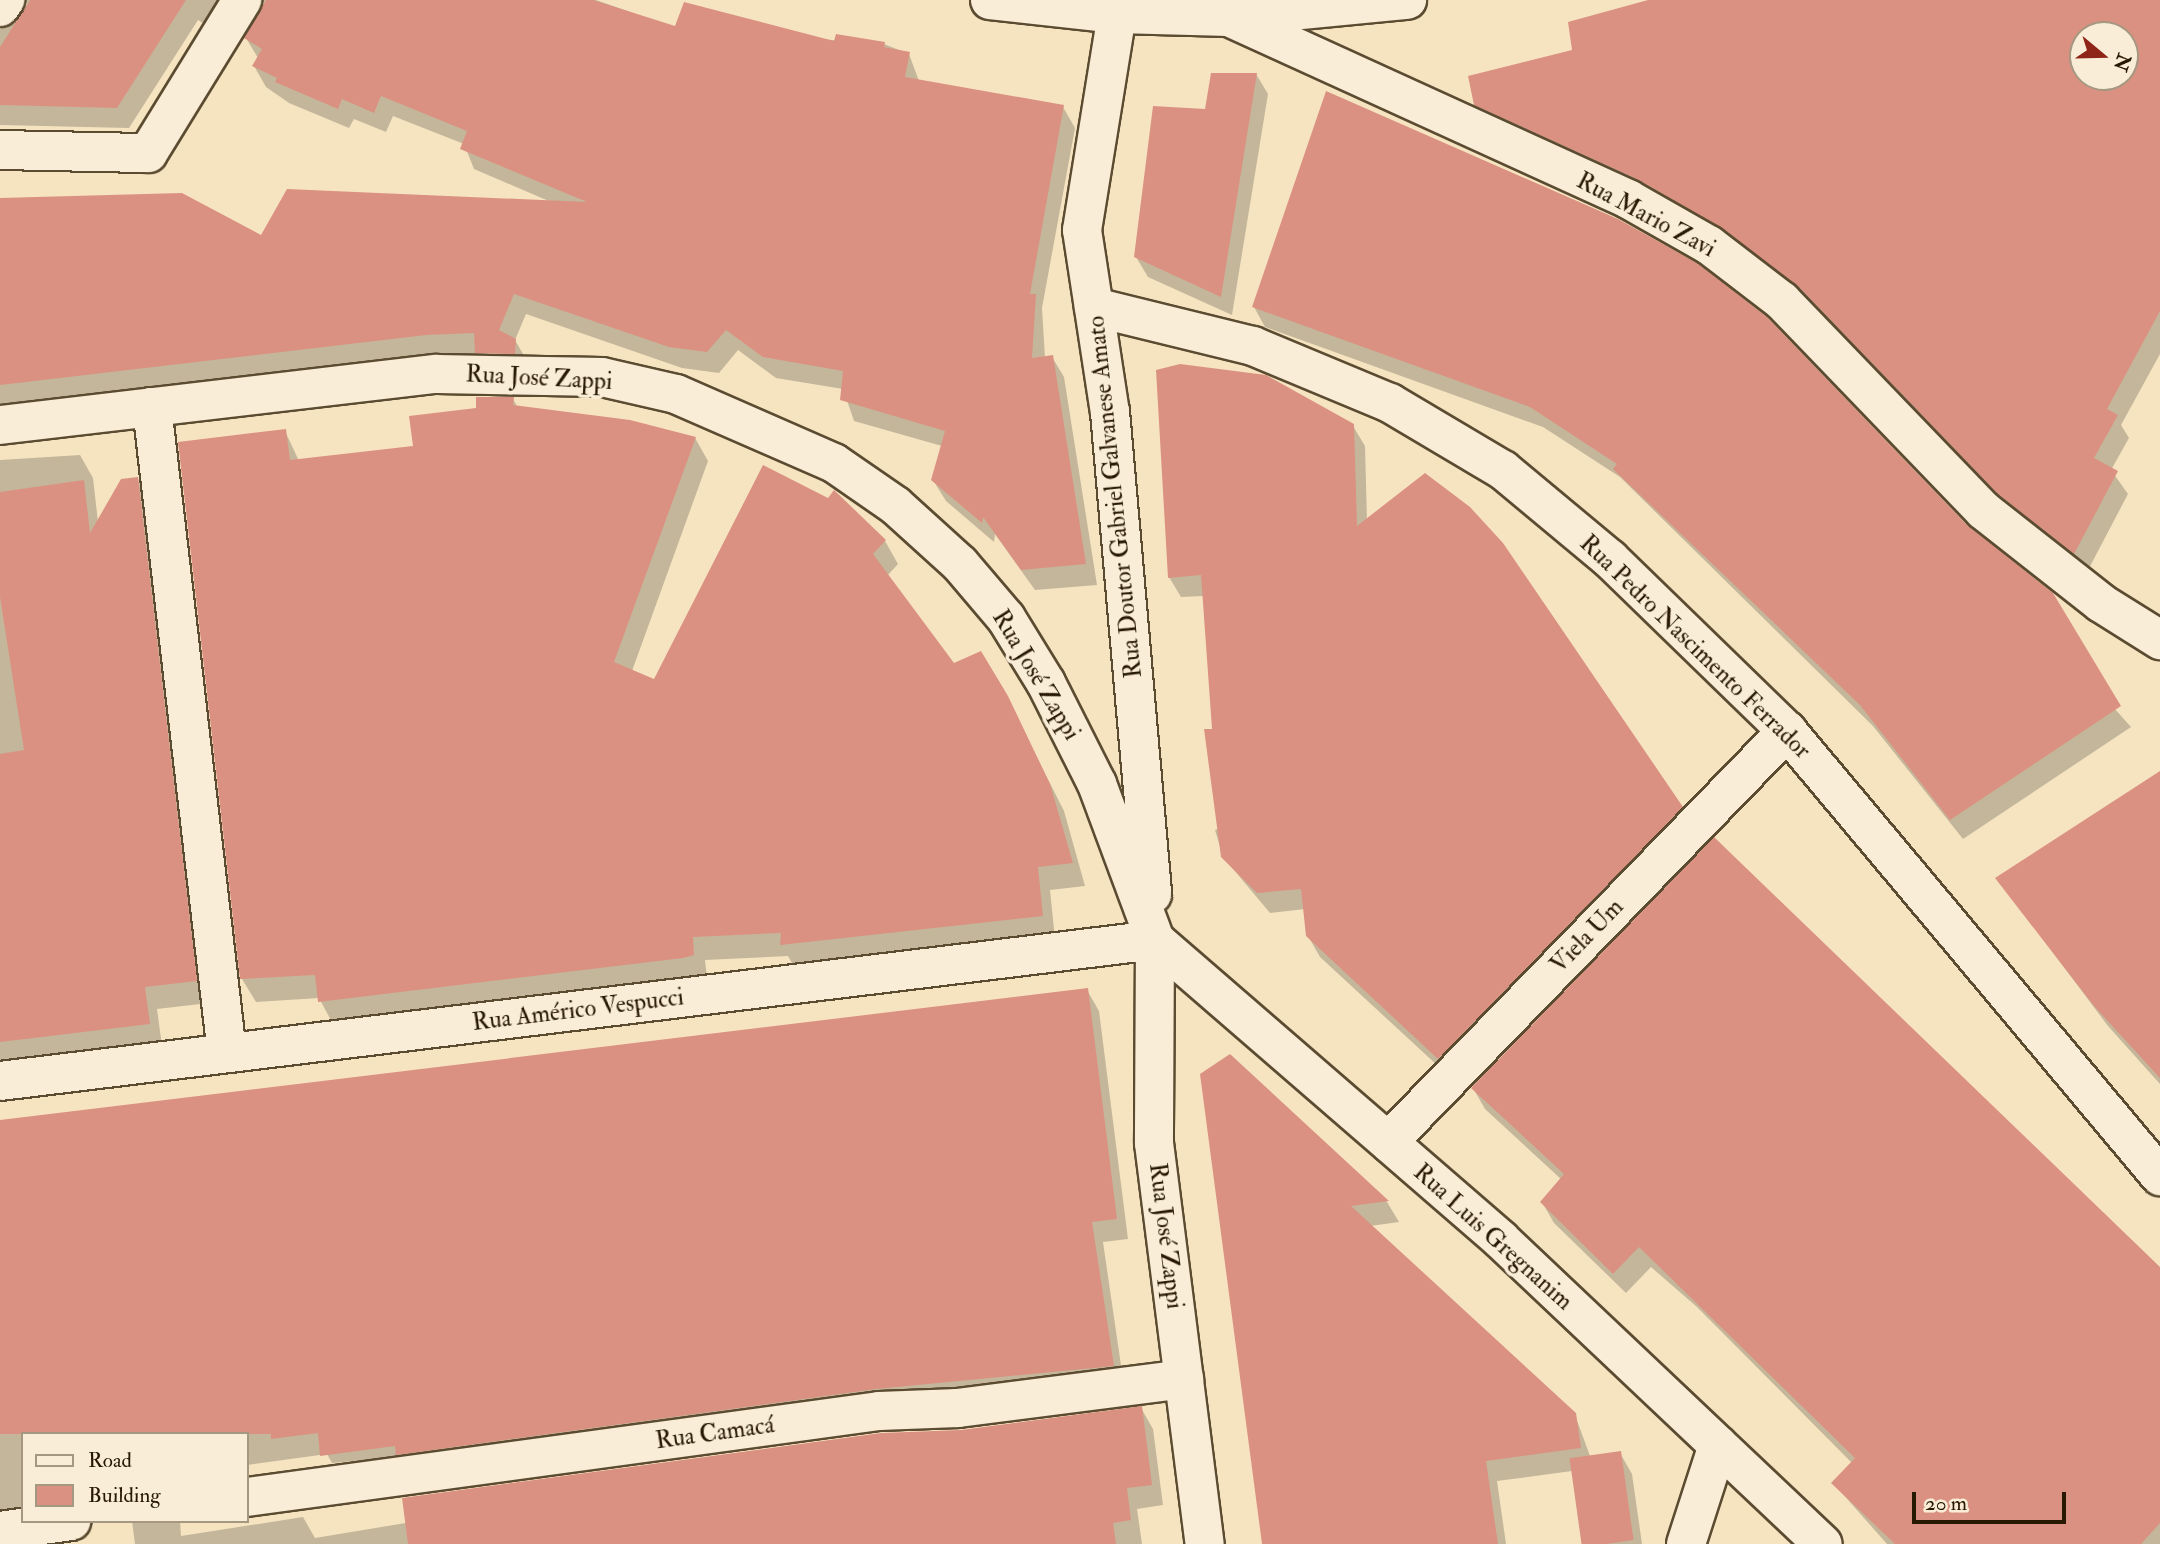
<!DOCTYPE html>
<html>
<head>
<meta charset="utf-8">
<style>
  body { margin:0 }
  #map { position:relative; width:2160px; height:1544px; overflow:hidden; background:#f6e4c1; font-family:"IM FELL Double Pica",serif }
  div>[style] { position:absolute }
  .shadow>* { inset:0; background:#0003 }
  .building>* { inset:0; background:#db9181; transform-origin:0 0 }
  .roads { filter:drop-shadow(2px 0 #5b4b31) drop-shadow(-2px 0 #5b4b31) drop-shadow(0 2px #5b4b31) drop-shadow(0 -2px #5b4b31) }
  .minor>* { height:38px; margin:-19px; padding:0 19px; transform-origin:19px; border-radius:19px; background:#f9edd7 }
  span { translate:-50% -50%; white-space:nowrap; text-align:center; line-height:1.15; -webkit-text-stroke:7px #f9edd7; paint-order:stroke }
  .street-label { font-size:24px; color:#271801 }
  .legend { position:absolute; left:21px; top:1432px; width:228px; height:91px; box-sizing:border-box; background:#f9edd7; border:2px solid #a59881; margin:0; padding:9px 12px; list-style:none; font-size:21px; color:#271801 }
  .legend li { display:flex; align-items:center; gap:14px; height:35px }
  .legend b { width:35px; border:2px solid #a59881 }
  .north { position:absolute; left:2069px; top:21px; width:70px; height:70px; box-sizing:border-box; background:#f9edd7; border:2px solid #a59881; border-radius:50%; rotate:109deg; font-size:19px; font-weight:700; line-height:28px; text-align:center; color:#271801 }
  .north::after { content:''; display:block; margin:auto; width:24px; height:32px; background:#8f2418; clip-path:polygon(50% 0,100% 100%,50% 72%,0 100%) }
  .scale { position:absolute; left:1912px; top:1492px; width:154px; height:32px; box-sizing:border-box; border:4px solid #271801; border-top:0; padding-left:9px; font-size:21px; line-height:24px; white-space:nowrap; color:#271801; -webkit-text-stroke:5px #f9edd7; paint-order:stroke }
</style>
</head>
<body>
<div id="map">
  <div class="shadow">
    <div style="clip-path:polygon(23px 0,253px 0,220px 34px,198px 20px,129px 128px,0 125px,0 29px,19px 22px,28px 4px)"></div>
    <div style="clip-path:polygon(259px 0,596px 0,676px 28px,884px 44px,909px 54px,919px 81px,1063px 107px,1075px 128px,1042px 308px,1045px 358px,1052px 357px,1064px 377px,1097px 585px,1035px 590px,995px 534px,994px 542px,946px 501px,933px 480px,942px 446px,854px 421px,843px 389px,776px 378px,738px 350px,719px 373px,682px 368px,526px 314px,515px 340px,527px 361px,489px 373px,477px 354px,438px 356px,0 407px,0 200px,262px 237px,551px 202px,474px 169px,464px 144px,393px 116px,386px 132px,354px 119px,349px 128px,289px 103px,266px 87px,254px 66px,258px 58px,246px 38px,264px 3px)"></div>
    <div style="clip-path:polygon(evenodd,1652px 0,2160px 0,2160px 354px,2121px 425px,2129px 438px,2111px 470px,2128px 494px,2086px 574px,2012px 515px,1810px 305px,1489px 126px,1476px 104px,1574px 52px,1652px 0,2083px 35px,2125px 35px,2125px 77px,2083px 77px,2083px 35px)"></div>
    <div style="clip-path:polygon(1256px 74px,1268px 94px,1232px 315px,1148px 277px,1136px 257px)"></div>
    <div style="clip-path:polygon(1254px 307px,1766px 319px,2131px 727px,1963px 839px,1873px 726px,1620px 477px,1543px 427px,1265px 327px)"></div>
    <div style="clip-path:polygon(513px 399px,518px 408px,695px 438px,708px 461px,632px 671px,654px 681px,885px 541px,898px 564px,887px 576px,953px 665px,1007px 698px,1064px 811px,1085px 886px,1050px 890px,1055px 939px,795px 968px,788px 956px,705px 960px,707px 978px,333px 1024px,319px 998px,256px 1002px,242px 979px,285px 431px,299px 461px,415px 447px,478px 410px)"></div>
    <div style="clip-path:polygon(1353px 426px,1365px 446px,1367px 521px,1681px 808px,1693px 828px,1451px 1078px,1320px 957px,1308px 936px,1305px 909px,1270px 913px,1223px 857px,1215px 830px,1222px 827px,1204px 596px,1181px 597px,1169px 577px)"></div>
    <div style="clip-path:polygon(80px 455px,93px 478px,98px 522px,137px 479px,150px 502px,209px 1003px,157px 1009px,162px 1046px,0 1066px,0 460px)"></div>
    <div style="clip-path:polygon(2160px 787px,2160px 1084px,2108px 1026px,1997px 878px)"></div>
    <div style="clip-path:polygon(1087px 990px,1099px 1011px,1128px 1239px,1103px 1242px,1124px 1386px,332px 1463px,327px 1454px,247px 1465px,247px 1434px,23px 1434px,23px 1509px,0 1513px,0 1122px)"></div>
    <div style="clip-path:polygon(1230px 1057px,1387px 1202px,1399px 1222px,1370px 1226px,1575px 1415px,1590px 1456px,1620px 1453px,1632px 1474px,1642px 1544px,1582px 1544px,1572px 1471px,1497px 1481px,1506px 1544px,1263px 1544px)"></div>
    <div style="clip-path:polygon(1473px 1088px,2160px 1267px,2160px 1544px,1887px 1544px,1833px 1483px,1852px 1463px,1697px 1307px,1651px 1267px,1626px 1293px,1554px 1223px,1542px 1202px,1562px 1180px,1485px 1109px)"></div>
    <div style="clip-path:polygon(1141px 1408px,1153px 1429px,1163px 1505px,1137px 1509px,1142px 1544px,135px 1544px,132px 1521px,180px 1521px,181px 1536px,303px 1517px,315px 1538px,961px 1431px)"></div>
  </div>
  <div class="building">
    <div style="clip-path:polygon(30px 0,186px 0,117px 108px,0 105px,0 47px)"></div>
    <div style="clip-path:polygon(266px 0,593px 0,675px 26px,684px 2px,834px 41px,836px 34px,885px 42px,884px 47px,910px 52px,905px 77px,1064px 105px,1030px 294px,1036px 294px,1032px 358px,1053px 355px,1086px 564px,1021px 570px,983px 517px,982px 523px,931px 480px,945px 431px,840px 400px,843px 371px,763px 357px,726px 330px,707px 352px,669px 347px,514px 294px,499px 330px,516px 339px,515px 354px,475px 353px,474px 333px,426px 335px,0 385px,0 198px,182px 193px,261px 235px,287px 189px,587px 202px,460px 149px,467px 131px,381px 96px,374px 113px,342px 99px,338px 109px,275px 82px,277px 78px,252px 66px,262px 49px,244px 38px)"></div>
    <div style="clip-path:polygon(evenodd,1648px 0,2160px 0,2160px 311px,2107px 409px,2118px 415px,2094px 458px,2118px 471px,2074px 554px,1998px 494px,1798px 286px,1722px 228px,1637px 179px,1474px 105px,1468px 76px,1572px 50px,1568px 22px,1648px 0,2083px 35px,2125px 35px,2125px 77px,2083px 77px,2083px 35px)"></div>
    <div style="clip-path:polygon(1211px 73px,1257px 73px,1221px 297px,1134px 257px,1153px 106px,1205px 109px)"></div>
    <div style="clip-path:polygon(1326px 91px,1618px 219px,1697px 263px,1767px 317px,1967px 525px,2053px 593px,2121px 706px,1950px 820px,1860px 705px,1613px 469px,1617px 464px,1530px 407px,1252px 307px)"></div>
    <div style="clip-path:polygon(1180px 364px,1266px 375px,1354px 424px,1357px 526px,1425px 473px,1470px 507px,1503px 543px,1683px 807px,1438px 1059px,1306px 936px,1301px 889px,1257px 893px,1221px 857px,1204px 729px,1212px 729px,1201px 575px,1168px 578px,1156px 370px)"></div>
    <div style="clip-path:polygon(476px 397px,514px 397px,513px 405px,630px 420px,696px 437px,614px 662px,654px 679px,763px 465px,828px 498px,834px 490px,886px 540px,873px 554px,954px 663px,981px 651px,1008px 696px,1050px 784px,1073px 863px,1038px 867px,1043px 916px,780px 945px,781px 933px,693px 937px,694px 955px,683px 958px,318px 1002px,315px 975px,240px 979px,178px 442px,286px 429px,290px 460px,413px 446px,409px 416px,476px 408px)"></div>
    <div style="clip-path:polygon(138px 477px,197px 981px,145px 987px,150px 1024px,0 1042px,0 754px,24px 750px,0 597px,0 492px,84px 480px,90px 533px,121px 479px)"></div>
    <div style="clip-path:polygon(2160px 771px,2160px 1078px,2094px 1006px,1995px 878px)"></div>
    <div style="clip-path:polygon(1714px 837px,2160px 1267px,2160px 1523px,2141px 1544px,1895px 1544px,1831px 1483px,1855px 1458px,1639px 1247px,1613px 1274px,1540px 1202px,1564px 1174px,1471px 1088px)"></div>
    <div style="clip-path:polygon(1088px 988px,1117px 1219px,1092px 1222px,1114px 1366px,876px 1389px,396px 1455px,395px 1446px,320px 1456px,318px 1433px,271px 1439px,271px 1434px,0 1434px,0 1120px)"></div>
    <div style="clip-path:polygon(1230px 1054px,1389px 1201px,1351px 1206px,1576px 1413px,1581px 1448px,1486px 1461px,1498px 1544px,1262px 1544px,1200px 1074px)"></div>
    <div style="clip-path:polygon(1142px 1406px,1152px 1485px,1127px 1488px,1131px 1520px,1113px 1523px,1116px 1544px,408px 1544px,402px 1498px,881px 1433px,961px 1430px)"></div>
    <div style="left:1621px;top:1451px;width:90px;height:52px;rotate:82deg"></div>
  </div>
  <div class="roads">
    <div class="minor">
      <div style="left:990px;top:0;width:128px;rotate:6.3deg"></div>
      <div style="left:1117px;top:14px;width:112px;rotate:1.5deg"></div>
      <div style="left:1229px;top:17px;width:179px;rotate:-5.5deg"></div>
      <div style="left:0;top:7px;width:9px;rotate:-54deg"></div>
      <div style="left:1117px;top:14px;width:219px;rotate:99.2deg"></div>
      <div style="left:1082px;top:230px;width:184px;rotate:81.3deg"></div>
      <div style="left:1110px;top:412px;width:484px;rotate:85deg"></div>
      <div style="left:1229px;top:17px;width:439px;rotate:24.5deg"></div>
      <div style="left:1628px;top:199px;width:93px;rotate:29.6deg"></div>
      <div style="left:1709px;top:245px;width:92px;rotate:37.5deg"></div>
      <div style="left:1782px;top:301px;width:290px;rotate:46.1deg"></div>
      <div style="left:1983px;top:510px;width:150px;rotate:38.2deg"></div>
      <div style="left:2101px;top:603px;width:70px;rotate:32.1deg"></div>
      <div style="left:0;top:150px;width:148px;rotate:1.2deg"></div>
      <div style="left:148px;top:153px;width:180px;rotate:-58.4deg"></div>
      <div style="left:1094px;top:307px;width:164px;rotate:13.8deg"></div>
      <div style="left:1253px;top:346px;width:148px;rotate:22.6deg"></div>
      <div style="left:1390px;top:403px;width:131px;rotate:30.7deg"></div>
      <div style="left:1503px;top:470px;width:139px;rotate:39.8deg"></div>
      <div style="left:1610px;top:559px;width:247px;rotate:44.2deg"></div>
      <div style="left:1787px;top:731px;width:581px;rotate:50.03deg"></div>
      <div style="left:152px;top:407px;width:650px;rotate:83.38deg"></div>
      <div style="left:0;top:425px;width:440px;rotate:-6.7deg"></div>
      <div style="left:437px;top:374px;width:165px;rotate:1deg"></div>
      <div style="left:602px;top:377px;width:76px;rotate:12.9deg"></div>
      <div style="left:676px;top:394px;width:172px;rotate:23.6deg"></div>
      <div style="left:834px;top:463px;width:75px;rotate:34.7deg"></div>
      <div style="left:896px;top:506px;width:86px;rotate:42.2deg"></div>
      <div style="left:960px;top:564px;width:71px;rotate:49.6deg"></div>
      <div style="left:1006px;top:618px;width:76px;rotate:58.4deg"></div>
      <div style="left:1046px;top:683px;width:113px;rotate:63.2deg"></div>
      <div style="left:1097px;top:784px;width:166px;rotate:69.6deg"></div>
      <div style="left:1155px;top:940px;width:203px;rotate:90.3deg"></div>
      <div style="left:1154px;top:1143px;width:404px;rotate:82.8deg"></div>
      <div style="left:1155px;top:940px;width:457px;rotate:40.9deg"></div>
      <div style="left:1500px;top:1239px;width:444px;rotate:43.4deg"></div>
      <div style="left:0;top:1081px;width:1164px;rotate:-6.96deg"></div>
      <div style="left:1388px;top:1142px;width:573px;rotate:-45.85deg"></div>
      <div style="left:247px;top:1497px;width:638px;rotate:-7.75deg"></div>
      <div style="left:879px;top:1411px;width:79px;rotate:-2.2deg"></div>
      <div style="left:958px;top:1408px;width:228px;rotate:-7.3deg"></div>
      <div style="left:0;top:1531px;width:72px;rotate:-8deg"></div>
      <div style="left:1686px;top:1544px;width:104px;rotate:-72.1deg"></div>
    </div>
  </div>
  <div class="street-label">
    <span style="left:1646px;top:215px;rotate:28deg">Rua Mario Zavi</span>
    <span style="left:539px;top:378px;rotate:3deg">Rua José Zappi</span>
    <span style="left:1115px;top:497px;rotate:-96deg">Rua Doutor Gabriel Galvanese Amato</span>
    <span style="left:1695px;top:647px;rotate:44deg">Rua Pedro Nascimento Ferrador</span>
    <span style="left:1036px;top:675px;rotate:59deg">Rua José Zappi</span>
    <span style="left:1587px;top:936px;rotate:-46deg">Viela Um</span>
    <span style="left:578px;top:1010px;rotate:-7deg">Rua Américo Vespucci</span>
    <span style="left:1166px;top:1236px;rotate:83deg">Rua José Zappi</span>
    <span style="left:1493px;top:1237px;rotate:42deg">Rua Luis Gregnanim</span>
    <span style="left:715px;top:1433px;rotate:-8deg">Rua Camacá</span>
  </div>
  <ul class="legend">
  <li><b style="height:9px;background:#f9edd7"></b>Road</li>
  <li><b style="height:19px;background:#db9181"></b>Building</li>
  </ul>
  <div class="north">N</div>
  <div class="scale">20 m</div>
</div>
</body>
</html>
